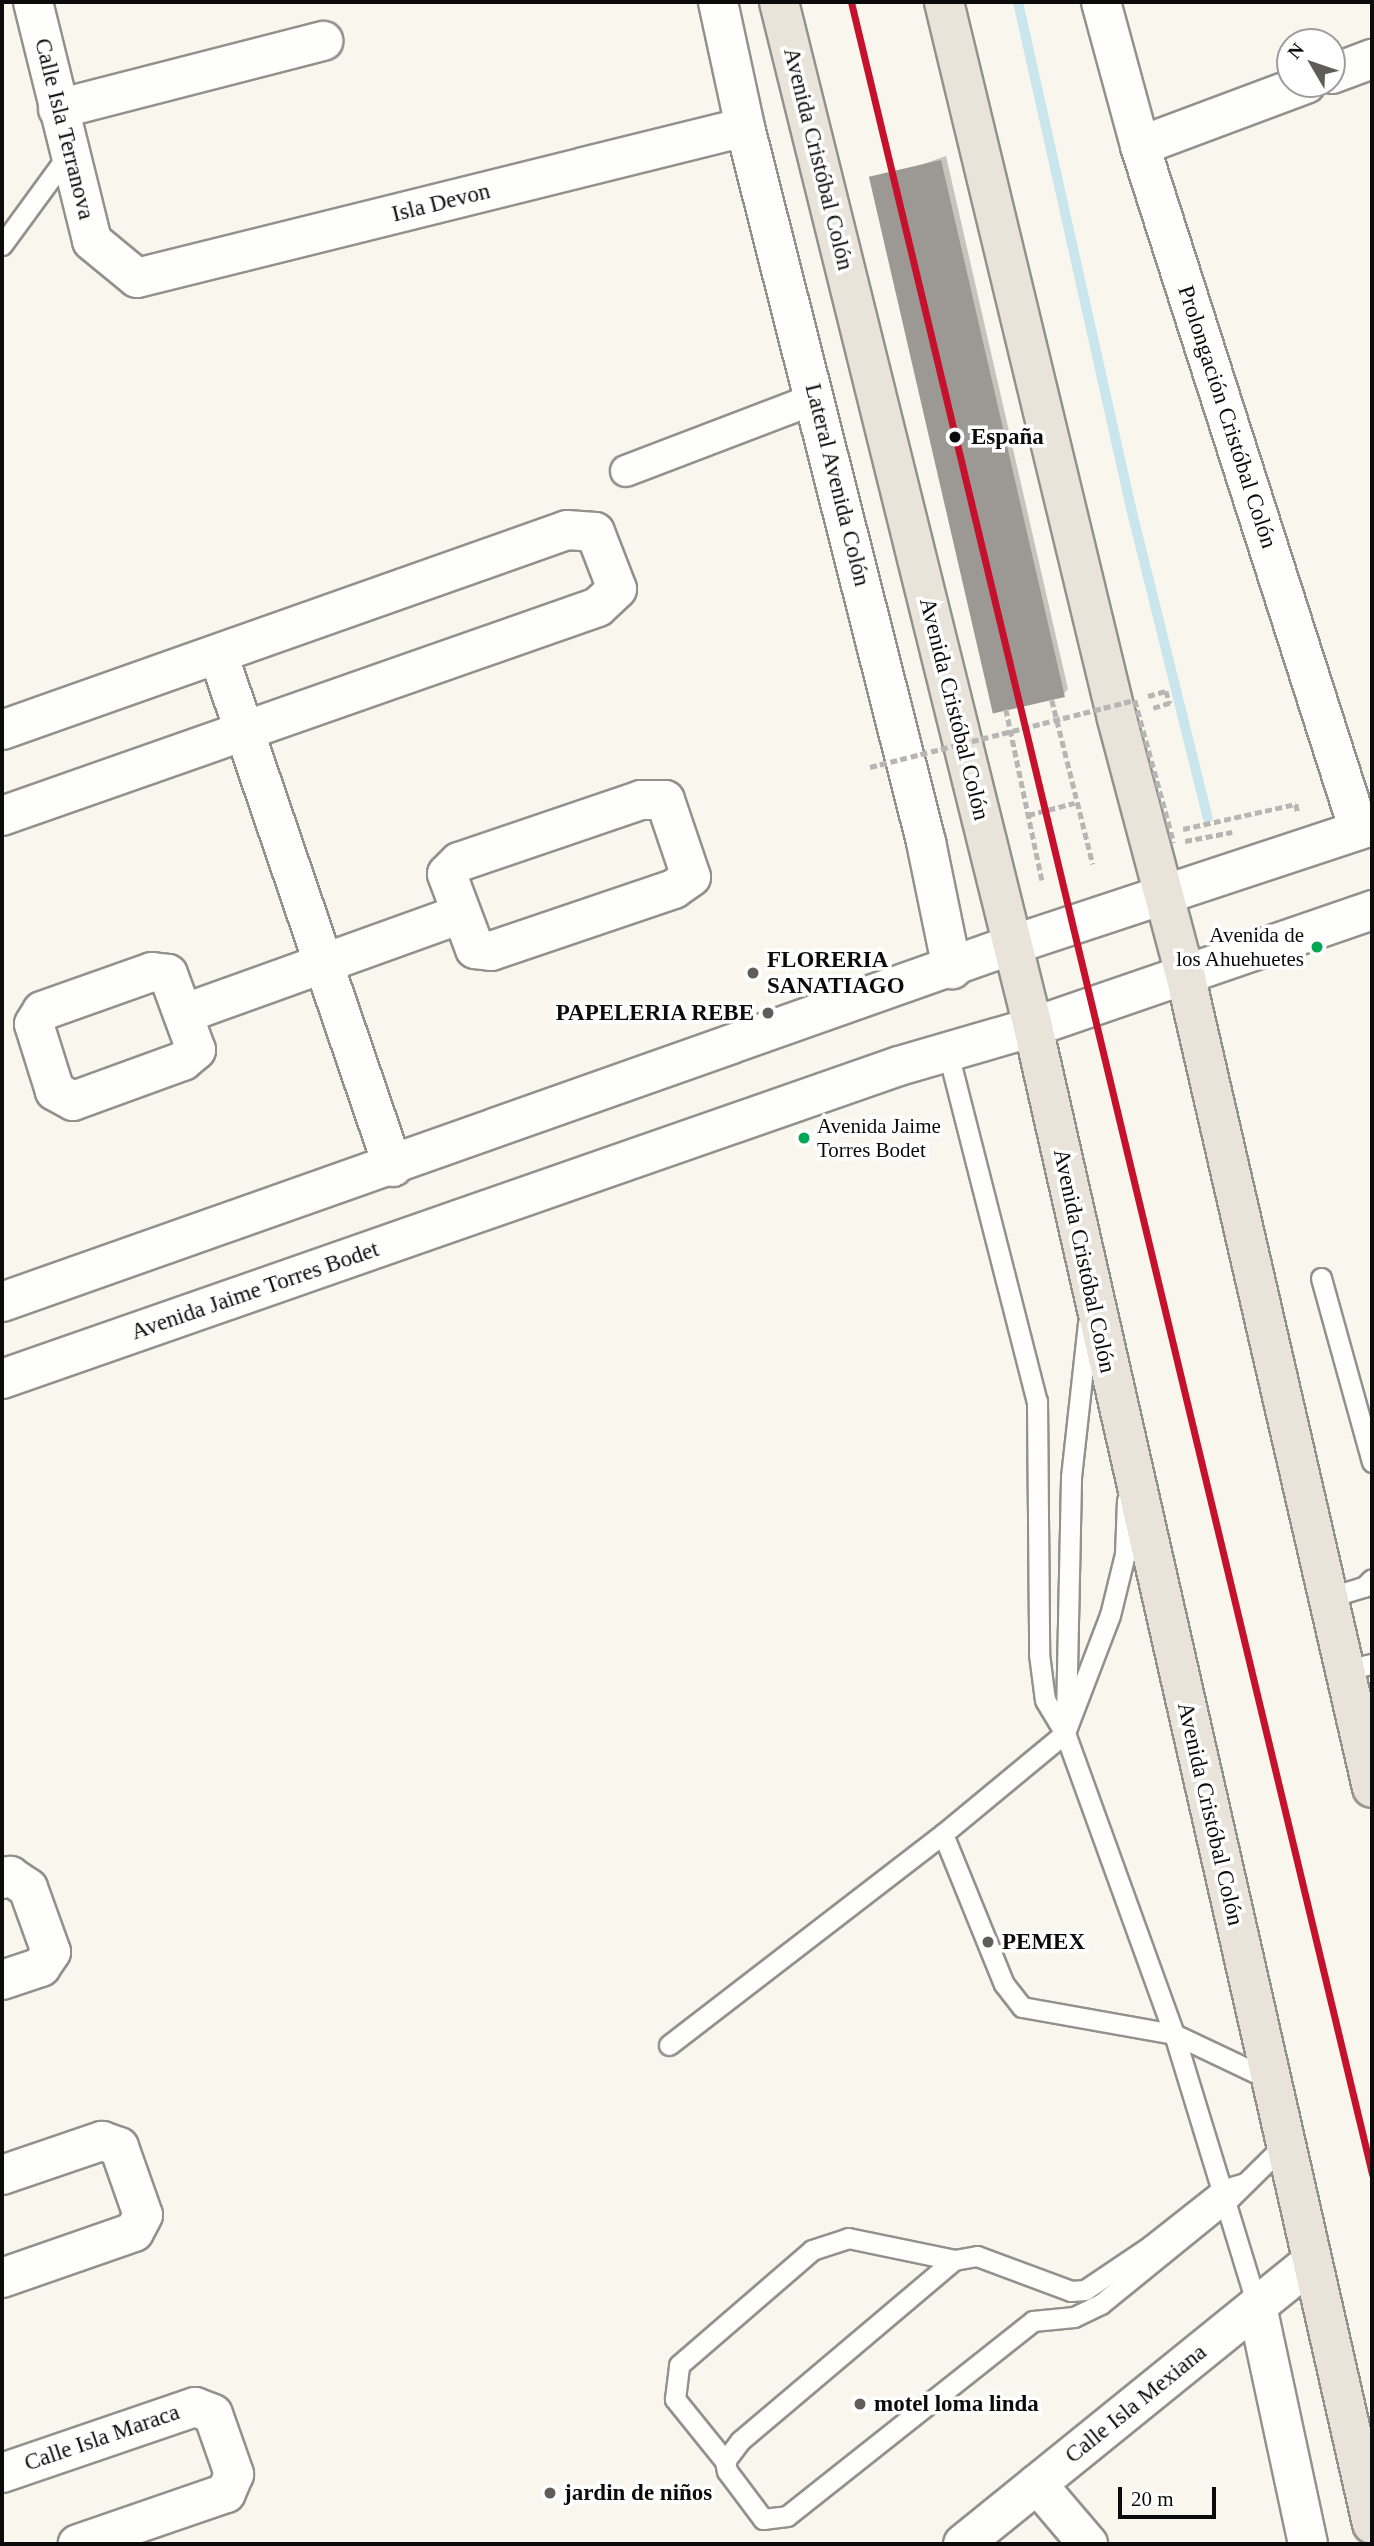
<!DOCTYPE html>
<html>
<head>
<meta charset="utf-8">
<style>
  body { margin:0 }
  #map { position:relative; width:1374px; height:2546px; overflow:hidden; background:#f9f6ee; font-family:"Times New Roman",serif }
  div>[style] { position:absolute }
  .shadow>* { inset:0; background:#0003 }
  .stream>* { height:10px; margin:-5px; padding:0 5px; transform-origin:5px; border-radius:5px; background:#c9e6ef }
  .building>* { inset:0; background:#9c9894; transform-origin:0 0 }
  .path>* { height:4.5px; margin-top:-2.25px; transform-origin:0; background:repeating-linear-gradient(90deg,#b7b6b5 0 7px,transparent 0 10.5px) }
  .roads { filter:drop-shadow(2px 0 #92918d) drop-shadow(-2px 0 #92918d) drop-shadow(0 2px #92918d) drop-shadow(0 -2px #92918d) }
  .service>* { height:19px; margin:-9.5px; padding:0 9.5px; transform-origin:9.5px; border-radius:9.5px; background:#fefefc }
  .pedestrian>* { height:30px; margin:-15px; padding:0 15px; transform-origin:15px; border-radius:15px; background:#fefefc }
  .minor>* { height:38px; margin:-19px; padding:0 19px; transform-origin:19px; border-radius:19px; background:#fefefc }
  .tertiary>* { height:38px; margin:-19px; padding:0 19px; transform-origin:19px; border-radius:19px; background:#fefefc }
  .primary>* { height:38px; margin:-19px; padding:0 19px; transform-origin:19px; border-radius:19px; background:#e9e3d9 }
  .path-bridge>* { height:4.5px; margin-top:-2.25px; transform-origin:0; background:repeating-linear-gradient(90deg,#b7b6b5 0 7px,transparent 0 10.5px) }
  .rail-1>* { height:7px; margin:-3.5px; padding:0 3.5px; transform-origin:3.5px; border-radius:3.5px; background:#c5112c }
  .dots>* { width:19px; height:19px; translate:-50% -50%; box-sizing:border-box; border:4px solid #fff; border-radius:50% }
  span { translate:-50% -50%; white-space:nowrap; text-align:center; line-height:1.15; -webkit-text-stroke:7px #fff; paint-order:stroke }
  .bus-label { font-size:21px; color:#0b0b0b }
  .right { translate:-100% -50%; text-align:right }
  .left { translate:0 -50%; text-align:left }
  .street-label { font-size:23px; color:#0b0b0b }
  .stop-label { font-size:23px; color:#0b0b0b; font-weight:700 }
  .poi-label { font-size:23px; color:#0b0b0b; font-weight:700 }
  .frame { position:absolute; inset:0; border:4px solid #0b0b0b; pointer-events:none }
  .north { position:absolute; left:1276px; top:28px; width:70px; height:70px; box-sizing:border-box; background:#fff; border:2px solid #9d9d9d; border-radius:50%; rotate:309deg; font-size:19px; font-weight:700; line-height:28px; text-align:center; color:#0b0b0b }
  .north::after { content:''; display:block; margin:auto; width:24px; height:32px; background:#5e5d5a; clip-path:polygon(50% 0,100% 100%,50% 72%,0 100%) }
  .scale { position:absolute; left:1118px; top:2487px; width:98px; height:32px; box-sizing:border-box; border:4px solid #0b0b0b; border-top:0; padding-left:9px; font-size:21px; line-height:24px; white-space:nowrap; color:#0b0b0b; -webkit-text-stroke:5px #fff; paint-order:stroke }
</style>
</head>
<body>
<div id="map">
  <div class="shadow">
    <div style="clip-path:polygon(946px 156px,1068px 689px,1063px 695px,872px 182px)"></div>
  </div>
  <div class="stream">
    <div style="left:1018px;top:2px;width:518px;rotate:77.41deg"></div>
    <div style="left:1131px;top:508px;width:319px;rotate:76.1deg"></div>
  </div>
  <div class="building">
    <div style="left:941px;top:160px;width:551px;height:74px;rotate:77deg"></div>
  </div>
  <div class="path">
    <div style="left:1148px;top:696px;width:19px;rotate:-16deg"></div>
    <div style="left:1166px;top:691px;width:13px;rotate:72deg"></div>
    <div style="left:1170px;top:703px;width:20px;rotate:162deg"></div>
    <div style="left:1052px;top:700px;width:169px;rotate:76deg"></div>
    <div style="left:1006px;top:709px;width:175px;rotate:78.1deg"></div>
    <div style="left:1028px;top:815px;width:48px;rotate:-14.6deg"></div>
    <div style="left:1183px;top:829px;width:116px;rotate:-12.5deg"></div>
    <div style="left:1296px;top:804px;width:9px;rotate:77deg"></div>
    <div style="left:1185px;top:841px;width:48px;rotate:-10.8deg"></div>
  </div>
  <div class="roads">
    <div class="service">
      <div style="left:2px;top:245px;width:115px;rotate:-53.8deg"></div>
      <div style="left:948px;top:1053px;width:359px;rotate:75.7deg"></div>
      <div style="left:1037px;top:1401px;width:253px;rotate:89.5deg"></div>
      <div style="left:1039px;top:1654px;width:46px;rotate:82.6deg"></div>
      <div style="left:1045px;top:1700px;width:39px;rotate:59deg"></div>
      <div style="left:1065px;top:1733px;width:320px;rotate:70.1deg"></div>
      <div style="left:1174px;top:2034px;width:284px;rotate:73deg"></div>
      <div style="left:1321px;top:1278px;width:191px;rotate:74.5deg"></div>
      <div style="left:1127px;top:1500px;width:54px;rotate:92.1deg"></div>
      <div style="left:1125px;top:1554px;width:63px;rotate:103.8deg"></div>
      <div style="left:1110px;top:1615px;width:126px;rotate:110.9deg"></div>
      <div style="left:1065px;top:1733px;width:158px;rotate:140.4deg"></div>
      <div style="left:943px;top:1834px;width:162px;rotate:67.9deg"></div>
      <div style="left:1004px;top:1984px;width:29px;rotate:52deg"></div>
      <div style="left:1022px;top:2007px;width:154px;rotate:10.1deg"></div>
      <div style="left:1174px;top:2034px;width:107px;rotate:25.4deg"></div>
      <div style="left:1327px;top:1598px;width:39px;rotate:-17deg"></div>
      <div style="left:1364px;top:1587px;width:11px;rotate:-45deg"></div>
      <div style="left:1345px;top:1670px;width:28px;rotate:-13deg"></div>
      <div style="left:1066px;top:1718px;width:241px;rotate:-88.8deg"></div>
      <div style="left:1071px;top:1477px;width:155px;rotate:-83.7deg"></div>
      <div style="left:669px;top:2045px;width:346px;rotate:-37.6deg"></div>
      <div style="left:1242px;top:2184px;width:22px;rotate:164deg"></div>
      <div style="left:1221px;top:2190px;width:90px;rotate:141.7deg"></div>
      <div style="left:1150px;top:2246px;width:78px;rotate:145.9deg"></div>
      <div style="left:1085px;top:2290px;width:14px;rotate:176deg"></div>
      <div style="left:1071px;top:2291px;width:100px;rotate:-159.6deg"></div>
      <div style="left:977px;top:2256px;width:23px;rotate:170deg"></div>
      <div style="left:954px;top:2260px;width:280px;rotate:139.8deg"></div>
      <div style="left:740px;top:2441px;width:25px;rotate:127deg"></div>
      <div style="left:725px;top:2461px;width:10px;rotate:79deg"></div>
      <div style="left:727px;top:2471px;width:60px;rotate:53.1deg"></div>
      <div style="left:763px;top:2519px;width:24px;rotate:-7deg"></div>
      <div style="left:787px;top:2516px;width:314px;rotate:-38.4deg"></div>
      <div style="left:1033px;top:2321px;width:41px;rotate:-5.6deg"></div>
      <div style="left:1074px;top:2317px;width:30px;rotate:-26deg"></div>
      <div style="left:1101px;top:2304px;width:159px;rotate:-39.1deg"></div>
      <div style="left:1224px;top:2204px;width:86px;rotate:-44.5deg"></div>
      <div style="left:725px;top:2461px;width:80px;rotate:-128.9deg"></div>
      <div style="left:675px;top:2399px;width:34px;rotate:-83deg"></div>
      <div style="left:679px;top:2365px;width:176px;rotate:-40.8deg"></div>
      <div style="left:812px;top:2250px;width:38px;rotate:-18deg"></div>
      <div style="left:848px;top:2238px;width:108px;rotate:11.7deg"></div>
    </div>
    <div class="pedestrian">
      <div style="left:626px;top:471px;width:202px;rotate:-20.9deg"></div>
    </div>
    <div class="minor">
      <div style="left:33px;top:2px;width:246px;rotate:76.1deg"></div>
      <div style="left:92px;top:241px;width:58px;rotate:39.4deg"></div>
      <div style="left:137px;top:278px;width:626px;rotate:-13.95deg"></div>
      <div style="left:718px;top:2px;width:128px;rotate:77.8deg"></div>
      <div style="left:745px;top:127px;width:738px;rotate:75.79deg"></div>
      <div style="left:926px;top:842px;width:130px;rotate:78.4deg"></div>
      <div style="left:1101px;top:2px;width:149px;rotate:74.8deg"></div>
      <div style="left:1140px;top:146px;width:718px;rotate:72.25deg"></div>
      <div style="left:1332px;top:74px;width:43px;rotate:-20.6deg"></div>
      <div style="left:58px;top:109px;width:274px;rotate:-14.4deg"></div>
      <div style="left:1140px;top:146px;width:177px;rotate:-20.5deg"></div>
      <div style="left:218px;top:654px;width:542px;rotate:71.16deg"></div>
      <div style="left:2px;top:730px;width:599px;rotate:-19.49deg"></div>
      <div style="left:567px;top:530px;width:28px;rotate:4deg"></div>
      <div style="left:595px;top:532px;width:61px;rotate:68.9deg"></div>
      <div style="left:617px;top:589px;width:26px;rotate:137deg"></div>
      <div style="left:598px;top:607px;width:632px;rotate:160.68deg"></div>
      <div style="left:641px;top:800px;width:24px"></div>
      <div style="left:665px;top:800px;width:81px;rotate:71.3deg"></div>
      <div style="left:691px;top:877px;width:21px;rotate:145deg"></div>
      <div style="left:674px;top:889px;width:193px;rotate:161.3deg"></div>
      <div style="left:491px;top:951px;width:16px;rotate:-173deg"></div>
      <div style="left:475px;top:949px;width:80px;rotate:-110.5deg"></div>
      <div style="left:447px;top:874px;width:17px;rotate:-45deg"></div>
      <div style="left:459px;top:862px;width:192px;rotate:-18.8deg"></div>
      <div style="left:152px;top:972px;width:16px;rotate:7deg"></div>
      <div style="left:168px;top:974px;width:81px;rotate:69.8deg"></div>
      <div style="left:196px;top:1050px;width:17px;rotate:140deg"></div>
      <div style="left:183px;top:1061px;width:117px;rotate:160deg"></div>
      <div style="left:73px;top:1101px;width:21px;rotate:-151deg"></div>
      <div style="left:55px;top:1091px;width:70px;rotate:-107.4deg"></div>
      <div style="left:34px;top:1024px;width:15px;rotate:-58deg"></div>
      <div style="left:42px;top:1011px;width:117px;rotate:-19.5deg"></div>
      <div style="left:183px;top:1014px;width:295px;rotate:-19.8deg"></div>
      <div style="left:2px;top:1879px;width:9px;rotate:-21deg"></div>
      <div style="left:10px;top:1876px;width:22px;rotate:34deg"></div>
      <div style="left:28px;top:1888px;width:68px;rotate:70.2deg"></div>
      <div style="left:51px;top:1952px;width:18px;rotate:124deg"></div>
      <div style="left:41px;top:1967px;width:41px;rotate:161.6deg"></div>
      <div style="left:2px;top:2175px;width:106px;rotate:-18.8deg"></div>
      <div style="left:102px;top:2141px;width:18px;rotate:19deg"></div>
      <div style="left:119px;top:2147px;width:72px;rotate:70.6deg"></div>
      <div style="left:143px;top:2215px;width:19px;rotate:118deg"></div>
      <div style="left:134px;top:2232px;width:140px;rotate:160.8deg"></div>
      <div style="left:1257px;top:2306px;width:243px;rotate:77.9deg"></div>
      <div style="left:2px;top:2473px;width:204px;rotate:-18.9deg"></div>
      <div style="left:195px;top:2407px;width:19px;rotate:21deg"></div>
      <div style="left:213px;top:2414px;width:64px;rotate:70.7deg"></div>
      <div style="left:234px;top:2474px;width:21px;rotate:113deg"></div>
      <div style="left:226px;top:2493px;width:157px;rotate:161deg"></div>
      <div style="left:1037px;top:2484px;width:79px;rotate:49.6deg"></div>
      <div style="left:963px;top:2544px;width:447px;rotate:-39deg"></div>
    </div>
    <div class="tertiary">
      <div style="left:2px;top:1302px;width:1071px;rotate:-19.47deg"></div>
      <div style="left:1012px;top:945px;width:379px;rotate:-18.3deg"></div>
      <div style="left:2px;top:1379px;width:950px;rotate:-19.24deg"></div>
      <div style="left:899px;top:1066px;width:140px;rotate:-16.2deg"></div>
      <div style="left:1033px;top:1027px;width:359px;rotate:-19deg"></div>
    </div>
    <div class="primary">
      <div style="left:779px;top:2px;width:1056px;rotate:76.08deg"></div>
      <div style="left:1033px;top:1027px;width:1535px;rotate:77.24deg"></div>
      <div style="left:944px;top:2px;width:738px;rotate:76.43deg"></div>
      <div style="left:1117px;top:719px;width:264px;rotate:75.1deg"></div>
      <div style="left:1185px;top:974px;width:835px;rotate:77.06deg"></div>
    </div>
  </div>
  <div class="path-bridge">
    <div style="left:870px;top:767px;width:273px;rotate:-14.2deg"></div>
    <div style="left:1135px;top:700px;width:148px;rotate:74.7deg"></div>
  </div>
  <div class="rail-1">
    <div style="left:851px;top:2px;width:2234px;rotate:76.51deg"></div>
  </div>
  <div class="dots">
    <div style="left:955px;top:437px;background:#0b0b0b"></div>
    <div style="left:1317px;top:947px;background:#00a651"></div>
    <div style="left:753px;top:973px;background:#5e5d5a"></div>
    <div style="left:768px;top:1013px;background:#5e5d5a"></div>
    <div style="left:804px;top:1138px;background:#00a651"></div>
    <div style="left:988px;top:1942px;background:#5e5d5a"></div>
    <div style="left:860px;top:2404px;background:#5e5d5a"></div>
    <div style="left:550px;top:2493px;background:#5e5d5a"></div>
  </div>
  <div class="bus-label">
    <span class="right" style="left:1304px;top:947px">Avenida de<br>los Ahuehuetes</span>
    <span class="left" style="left:817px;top:1138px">Avenida Jaime<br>Torres Bodet</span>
  </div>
  <div class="street-label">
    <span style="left:64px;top:129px;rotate:76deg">Calle Isla Terranova</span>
    <span style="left:818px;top:159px;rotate:76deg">Avenida Cristóbal Colón</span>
    <span style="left:441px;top:203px;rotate:-14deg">Isla Devon</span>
    <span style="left:1227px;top:417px;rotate:72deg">Prolongación Cristóbal Colón</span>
    <span style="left:837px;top:485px;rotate:76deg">Lateral Avenida Colón</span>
    <span style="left:954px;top:709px;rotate:76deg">Avenida Cristóbal Colón</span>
    <span style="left:1084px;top:1261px;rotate:78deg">Avenida Cristóbal Colón</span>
    <span style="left:255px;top:1291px;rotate:-19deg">Avenida Jaime Torres Bodet</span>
    <span style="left:1210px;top:1814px;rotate:77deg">Avenida Cristóbal Colón</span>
    <span style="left:1136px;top:2404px;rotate:-39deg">Calle Isla Mexiana</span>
    <span style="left:102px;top:2438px;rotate:-19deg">Calle Isla Maraca</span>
  </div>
  <div class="stop-label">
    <span class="left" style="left:971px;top:437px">España</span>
  </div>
  <div class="poi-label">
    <span class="left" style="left:767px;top:973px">FLORERIA<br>SANATIAGO</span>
    <span class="right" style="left:754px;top:1013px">PAPELERIA REBE</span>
    <span class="left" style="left:1002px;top:1942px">PEMEX</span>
    <span class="left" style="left:874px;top:2404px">motel loma linda</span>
    <span class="left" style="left:564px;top:2493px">jardin de niños</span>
  </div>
  <div class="frame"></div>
  <div class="north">N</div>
  <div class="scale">20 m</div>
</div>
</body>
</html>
